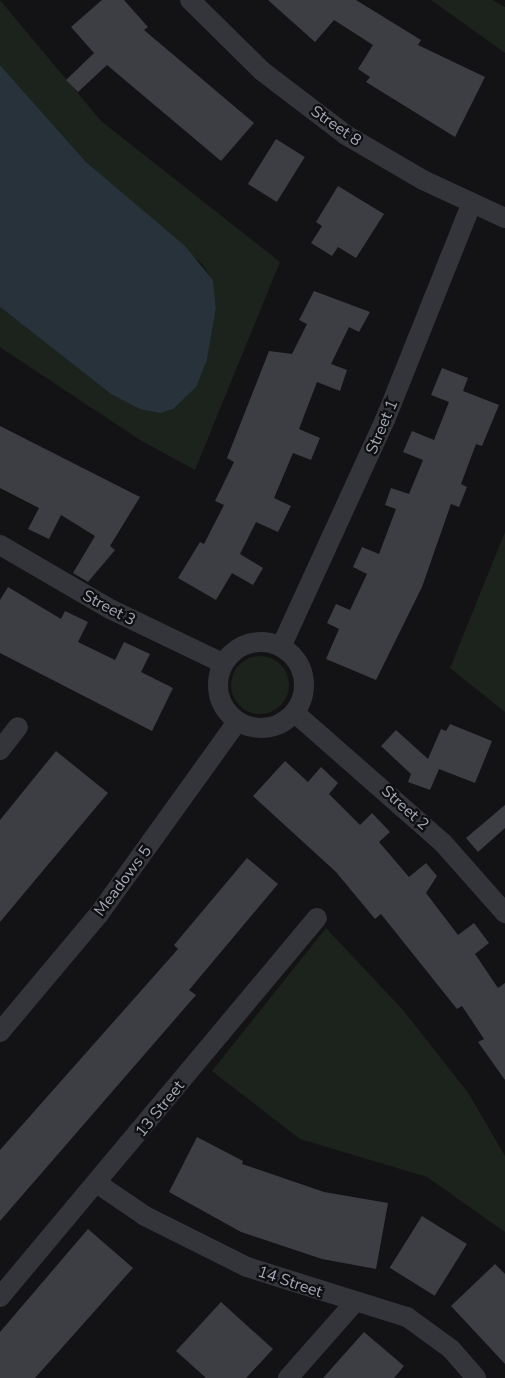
<!DOCTYPE html>
<html>
<head>
<meta charset="utf-8">
<style>
  body { margin:0 }
  #map { position:relative; width:505px; height:1378px; overflow:hidden; background:#131315; font-family:"Nunito Sans",sans-serif }
  div>[style] { position:absolute }
  .green>* { inset:0; background:#1b231c }
  .round { border-radius:50% }
  .water>* { inset:0; background:#28323a }
  .building>* { inset:0; background:#3c3e43; transform-origin:0 0 }
  .street>* { height:20px; margin:-10px; padding:0 10px; transform-origin:10px; border-radius:10px; background:#34353b }
  .street>.ring { margin:-10px; padding:0; box-sizing:content-box; background:none; border:20px solid #34353b; border-radius:50% }
  span { translate:-50% -50%; white-space:nowrap; text-align:center; line-height:1.15; -webkit-text-stroke:4.5px #0e0e10; paint-order:stroke }
  .street-label { font-size:16px; color:#a3a9b7 }
</style>
</head>
<body>
<div id="map">
  <div class="green">
    <div style="clip-path:polygon(0 0,101px 121px,280px 262px,195px 470px,140px 440px,0 347px,0 307px,111px 394px,207px 360px,216px 308px,213px 280px,202px 264px,86px 162px,0 65px)"></div>
    <div style="clip-path:polygon(431px 0,492px 0,505px 7px,505px 53px)"></div>
    <div style="clip-path:polygon(505px 532px,505px 712px,450px 668px)"></div>
    <div class="round" style="left:231px;top:656px;width:58px;height:58px"></div>
    <div style="clip-path:polygon(326px 928px,403px 1010px,469px 1094px,505px 1156px,505px 1232px,427px 1177px,300px 1139px,212px 1071px)"></div>
  </div>
  <div class="water">
    <div style="clip-path:polygon(0 65px,86px 162px,185px 246px,213px 280px,216px 308px,207px 360px,196px 387px,173px 409px,160px 413px,140px 409px,111px 394px,0 307px)"></div>
  </div>
  <div class="building">
    <div style="clip-path:polygon(102px 0,124px 0,148px 27px,144px 30px,254px 123px,221px 161px,107px 65px,78px 92px,66px 80px,94px 53px,71px 27px)"></div>
    <div style="clip-path:polygon(268px 0,356px 0,421px 40px,418px 45px,485px 77px,455px 137px,366px 82px,370px 77px,358px 69px,373px 45px,334px 20px,315px 42px)"></div>
    <div style="left:276px;top:139px;width:34px;height:53px;rotate:32deg"></div>
    <div style="clip-path:polygon(338px 186px,384px 214px,356px 258px,338px 247px,332px 256px,311px 243px,322px 226px,316px 222px)"></div>
    <div style="clip-path:polygon(314px 291px,370px 312px,359px 332px,349px 327px,331px 364px,347px 370px,340px 391px,317px 382px,299px 429px,320px 438px,311px 460px,293px 453px,274px 498px,291px 506px,278px 532px,256px 522px,240px 554px,263px 568px,253px 585px,232px 573px,216px 600px,178px 578px,200px 542px,204px 544px,224px 505px,215px 501px,234px 462px,227px 458px,269px 351px,292px 354px,307px 324px,299px 320px)"></div>
    <div style="clip-path:polygon(442px 368px,468px 378px,463px 391px,499px 405px,482px 446px,476px 444px,461px 484px,467px 487px,459px 507px,451px 504px,422px 587px,376px 680px,326px 659px,339px 629px,327px 623px,336px 604px,350px 610px,367px 574px,353px 567px,362px 547px,379px 554px,396px 509px,385px 505px,391px 488px,409px 494px,423px 460px,403px 452px,412px 431px,434px 440px,449px 402px,431px 395px)"></div>
    <div style="clip-path:polygon(0 426px,140px 497px,110px 546px,115px 550px,88px 582px,73px 573px,95px 536px,61px 515px,49px 539px,28px 529px,39px 508px,0 488px)"></div>
    <div style="clip-path:polygon(8px 587px,61px 619px,65px 611px,88px 622px,78px 642px,115px 660px,124px 642px,150px 654px,141px 672px,173px 688px,152px 731px,0 653px,0 600px)"></div>
    <div style="clip-path:polygon(450px 724px,492px 741px,475px 783px,439px 769px,430px 790px,408px 782px,411px 774px,381px 746px,396px 730px,428px 759px,441px 729px,446px 731px)"></div>
    <div style="clip-path:polygon(56px 751px,108px 793px,0 922px,0 820px)"></div>
    <div style="clip-path:polygon(285px 761px,308px 782px,321px 767px,338px 783px,329px 794px,360px 825px,372px 813px,390px 832px,379px 842px,409px 877px,426px 863px,437px 876px,426px 893px,458px 935px,474px 923px,489px 943px,475px 954px,498px 988px,505px 983px,505px 1080px,478px 1042px,484px 1039px,462px 1006px,457px 1009px,381px 914px,375px 919px,336px 872px,253px 796px)"></div>
    <div style="clip-path:polygon(505px 805px,505px 828px,478px 852px,466px 838px)"></div>
    <div style="clip-path:polygon(247px 858px,278px 884px,189px 990px,196px 995px,0 1221px,0 1150px,178px 949px,174px 945px)"></div>
    <div style="clip-path:polygon(197px 1137px,243px 1161px,242px 1164px,324px 1192px,388px 1203px,376px 1269px,322px 1259px,241px 1232px,169px 1192px)"></div>
    <div style="left:422px;top:1216px;width:53px;height:61px;rotate:32deg"></div>
    <div style="clip-path:polygon(88px 1229px,133px 1268px,35px 1378px,0 1378px,0 1332px)"></div>
    <div style="clip-path:polygon(495px 1264px,505px 1274px,505px 1364px,451px 1306px)"></div>
    <div style="clip-path:polygon(221px 1302px,273px 1349px,246px 1378px,206px 1378px,176px 1351px)"></div>
    <div style="clip-path:polygon(364px 1332px,404px 1366px,394px 1378px,323px 1378px)"></div>
  </div>
  <div class="street">
    <div style="left:190px;top:0;width:101px;rotate:44.6deg"></div>
    <div style="left:262px;top:71px;width:106px;rotate:37.3deg"></div>
    <div style="left:346px;top:135px;width:89px;rotate:30.3deg"></div>
    <div style="left:423px;top:180px;width:90px;rotate:24.9deg"></div>
    <div style="left:0;top:545px;width:127px;rotate:30.2deg"></div>
    <div style="left:110px;top:609px;width:124px;rotate:25.7deg"></div>
    <div class="ring" style="left:218px;top:642px;width:66px;height:66px"></div>
    <div style="left:281px;top:647px;width:250px;rotate:-65.4deg"></div>
    <div style="left:385px;top:420px;width:234px;rotate:-68.2deg"></div>
    <div style="left:295px;top:713px;width:197px;rotate:41.3deg"></div>
    <div style="left:443px;top:843px;width:94px;rotate:48.5deg"></div>
    <div style="left:0;top:750px;width:29px;rotate:-52deg"></div>
    <div style="left:0;top:1032px;width:154px;rotate:-50deg"></div>
    <div style="left:99px;top:914px;width:236px;rotate:-54.3deg"></div>
    <div style="left:98px;top:1184px;width:57px;rotate:34.2deg"></div>
    <div style="left:145px;top:1216px;width:114px;rotate:26.6deg"></div>
    <div style="left:247px;top:1267px;width:168px;rotate:17.4deg"></div>
    <div style="left:407px;top:1317px;width:54px;rotate:36deg"></div>
    <div style="left:451px;top:1349px;width:38px;rotate:49deg"></div>
    <div style="left:0;top:1297px;width:494px;rotate:-50.1deg"></div>
    <div style="left:288px;top:1378px;width:101px;rotate:-48.6deg"></div>
  </div>
  <div class="street-label">
    <span style="left:336px;top:126px;rotate:35deg">Street 8</span>
    <span style="left:382px;top:427px;rotate:-67deg">Street 1</span>
    <span style="left:109px;top:608px;rotate:28deg">Street 3</span>
    <span style="left:405px;top:808px;rotate:42deg">Street 2</span>
    <span style="left:123px;top:881px;rotate:-53deg">Meadows 5</span>
    <span style="left:160px;top:1109px;rotate:-51deg">13 Street</span>
    <span style="left:290px;top:1282px;rotate:19deg">14 Street</span>
  </div>
</div>
</body>
</html>
